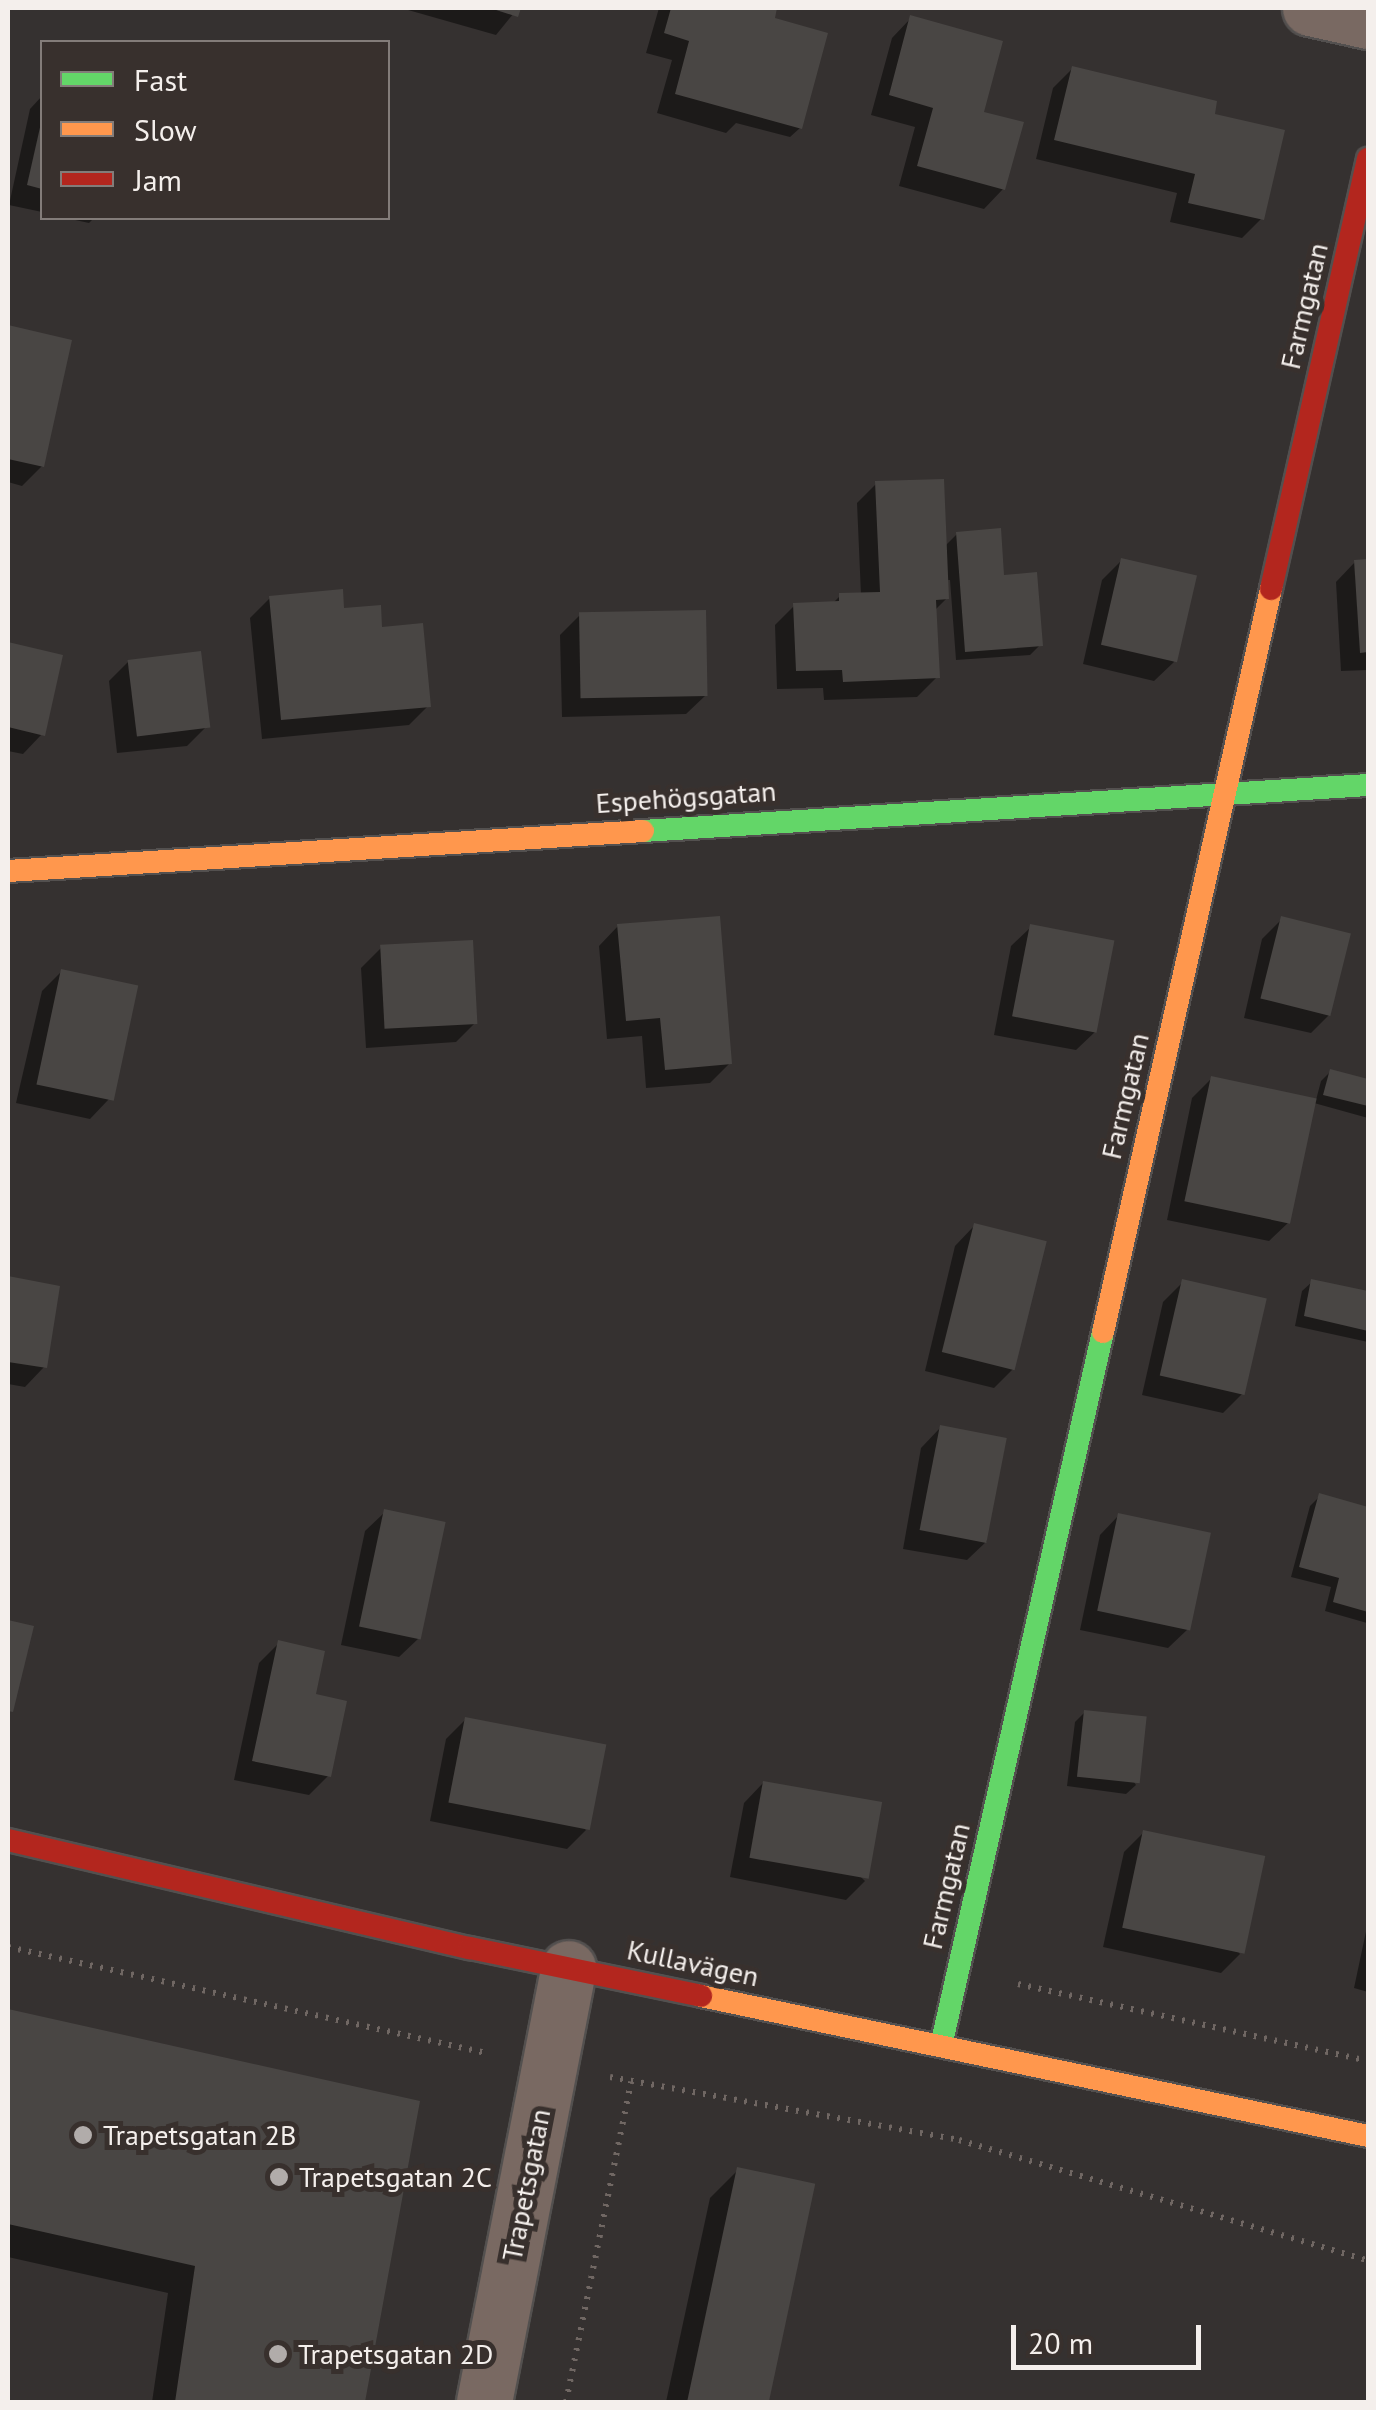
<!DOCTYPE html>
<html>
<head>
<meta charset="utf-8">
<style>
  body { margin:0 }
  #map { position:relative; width:1376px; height:2410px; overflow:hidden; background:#353130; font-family:"PT Sans",sans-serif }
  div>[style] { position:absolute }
  .shadow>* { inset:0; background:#0007 }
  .building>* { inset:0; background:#494644; transform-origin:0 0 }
  .path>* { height:6px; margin-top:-3px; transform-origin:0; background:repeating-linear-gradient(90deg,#706763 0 2.5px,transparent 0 10.5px) }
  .roads { filter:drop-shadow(2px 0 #53504f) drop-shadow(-2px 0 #53504f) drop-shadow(0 2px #53504f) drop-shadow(0 -2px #53504f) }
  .street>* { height:55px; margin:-27.5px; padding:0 27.5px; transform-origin:27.5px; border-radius:27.5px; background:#796962 }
  .fast>* { height:22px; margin:-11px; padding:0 11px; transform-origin:11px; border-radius:11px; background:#63d668 }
  .slow>* { height:22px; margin:-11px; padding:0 11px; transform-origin:11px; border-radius:11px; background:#ff974d }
  .jam>* { height:22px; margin:-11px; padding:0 11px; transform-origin:11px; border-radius:11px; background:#b3261e }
  .dots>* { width:28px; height:28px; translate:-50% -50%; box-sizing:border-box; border:5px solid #38302d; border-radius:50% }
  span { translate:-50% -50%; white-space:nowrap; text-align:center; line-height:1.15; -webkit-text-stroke:10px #38302d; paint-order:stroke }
  .street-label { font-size:28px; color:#f4efec }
  .poi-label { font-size:28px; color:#f4efec }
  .left { translate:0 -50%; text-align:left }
  .frame { position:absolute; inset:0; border:10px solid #f4efec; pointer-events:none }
  .legend { position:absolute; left:40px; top:40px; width:350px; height:180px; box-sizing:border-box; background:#38302d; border:2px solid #837c79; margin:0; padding:12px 18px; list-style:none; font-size:30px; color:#f4efec }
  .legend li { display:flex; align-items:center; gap:20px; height:50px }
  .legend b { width:50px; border:2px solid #837c79 }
  .scale { position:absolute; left:1011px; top:2325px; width:190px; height:45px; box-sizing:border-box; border:5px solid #f4efec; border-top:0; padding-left:12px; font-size:30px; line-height:35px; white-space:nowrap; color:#f4efec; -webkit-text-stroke:8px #38302d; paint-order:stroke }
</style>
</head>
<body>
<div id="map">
  <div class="shadow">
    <div style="clip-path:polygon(401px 8px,518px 8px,496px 35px)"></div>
    <div style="clip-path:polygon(659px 8px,775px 8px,769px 27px,800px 128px,790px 137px,736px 123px,726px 133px,657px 113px,672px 60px,646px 53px)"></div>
    <div style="clip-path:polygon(911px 18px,981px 113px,1003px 189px,984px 209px,899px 186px,915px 127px,871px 115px,892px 38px)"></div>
    <div style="clip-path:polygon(1072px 69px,1212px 116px,1261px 219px,1242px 238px,1170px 222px,1177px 193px,1036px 159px,1053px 88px)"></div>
    <div style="clip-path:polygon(42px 96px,42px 212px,9px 205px,30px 109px)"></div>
    <div style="clip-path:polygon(66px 218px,94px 218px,89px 223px)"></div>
    <div style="clip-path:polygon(8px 328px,69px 341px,42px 466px,22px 486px,8px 482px)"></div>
    <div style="clip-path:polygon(876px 484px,944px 547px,957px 534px,1002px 578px,1040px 645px,1030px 655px,956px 660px,950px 580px,946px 580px,947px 598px,934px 611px,937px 677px,917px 697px,824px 700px,823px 688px,777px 689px,775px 625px,794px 606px,832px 604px,840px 596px,861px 595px,857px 503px)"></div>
    <div style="clip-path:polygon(1121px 561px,1174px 662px,1154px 681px,1083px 664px,1102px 580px)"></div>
    <div style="clip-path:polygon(1368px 561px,1368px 670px,1341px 671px,1336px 582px,1355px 562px)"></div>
    <div style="clip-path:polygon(270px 598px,342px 611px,379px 630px,428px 706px,409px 725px,262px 739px,250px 618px)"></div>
    <div style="clip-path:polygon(580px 615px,706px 695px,686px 714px,562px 717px,560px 635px)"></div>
    <div style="clip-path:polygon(8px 645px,60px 657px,42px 734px,23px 754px,8px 751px)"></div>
    <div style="clip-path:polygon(129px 661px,207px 726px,187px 746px,117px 753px,109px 681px)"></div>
    <div style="clip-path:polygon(1282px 919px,1331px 1013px,1311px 1033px,1244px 1018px,1262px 939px)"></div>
    <div style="clip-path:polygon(618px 926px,730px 1063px,710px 1083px,646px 1088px,642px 1036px,607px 1039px,599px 946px)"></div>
    <div style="clip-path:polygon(1031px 927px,1096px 1031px,1076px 1050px,994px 1035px,1011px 946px)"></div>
    <div style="clip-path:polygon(381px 948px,475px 1023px,456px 1042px,366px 1048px,361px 968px)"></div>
    <div style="clip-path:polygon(62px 971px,109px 1099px,90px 1119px,16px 1103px,42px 991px)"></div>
    <div style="clip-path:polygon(1330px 1072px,1368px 1082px,1368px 1118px,1314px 1103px,1289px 1222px,1269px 1241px,1167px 1220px,1192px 1098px,1212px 1078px,1316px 1100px,1321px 1081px)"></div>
    <div style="clip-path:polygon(974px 1226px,1014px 1368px,994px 1388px,925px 1371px,955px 1246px)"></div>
    <div style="clip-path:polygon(8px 1278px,57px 1288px,44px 1367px,25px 1387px,8px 1384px)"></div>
    <div style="clip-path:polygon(1183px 1282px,1242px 1394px,1223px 1413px,1142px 1395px,1163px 1302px)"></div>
    <div style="clip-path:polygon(1312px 1282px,1368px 1294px,1368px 1342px,1295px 1326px,1302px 1291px)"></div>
    <div style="clip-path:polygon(940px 1428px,987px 1541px,967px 1560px,903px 1549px,921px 1448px)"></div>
    <div style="clip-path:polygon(1320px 1496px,1368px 1509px,1367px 1623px,1325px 1611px,1331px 1587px,1291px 1577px,1310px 1506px)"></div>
    <div style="clip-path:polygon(385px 1512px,419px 1638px,399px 1657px,341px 1645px,365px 1531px)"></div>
    <div style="clip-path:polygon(1119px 1515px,1188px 1629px,1168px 1648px,1080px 1630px,1100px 1535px)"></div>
    <div style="clip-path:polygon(279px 1643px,313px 1696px,328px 1776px,309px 1795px,234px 1780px,259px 1663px)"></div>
    <div style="clip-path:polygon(1085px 1712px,1136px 1785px,1126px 1794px,1067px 1786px,1075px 1722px)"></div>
    <div style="clip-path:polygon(466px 1719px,586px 1830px,567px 1849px,430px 1821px,446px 1739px)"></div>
    <div style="clip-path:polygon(763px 1783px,865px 1881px,846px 1900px,730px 1877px,744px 1803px)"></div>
    <div style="clip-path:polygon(1144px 1832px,1240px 1954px,1221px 1973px,1103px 1947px,1124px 1852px)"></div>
    <div style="clip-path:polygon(1368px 1922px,1368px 1992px,1354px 1988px)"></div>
    <div style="clip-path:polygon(8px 2012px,417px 2103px,362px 2402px,152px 2402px,168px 2293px,8px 2257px)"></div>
    <div style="clip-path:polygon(738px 2170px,812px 2185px,765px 2402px,666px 2402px,710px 2198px)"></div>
  </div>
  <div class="building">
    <div style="clip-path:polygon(490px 8px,521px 8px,518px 17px)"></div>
    <div style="clip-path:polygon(671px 8px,777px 8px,775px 18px,828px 33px,802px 129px,675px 94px,689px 41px,664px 33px)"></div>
    <div style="clip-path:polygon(910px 15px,1003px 41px,984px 112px,1024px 122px,1005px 190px,917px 166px,933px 108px,889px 95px)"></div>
    <div style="clip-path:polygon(1072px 66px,1217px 101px,1215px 114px,1285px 130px,1264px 220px,1188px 203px,1195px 174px,1054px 140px)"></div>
    <div style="clip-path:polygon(41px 123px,42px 123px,42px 189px,27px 185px)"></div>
    <div style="clip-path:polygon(8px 325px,72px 340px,44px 467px,8px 459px)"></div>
    <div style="clip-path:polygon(944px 479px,949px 599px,936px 600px,940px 678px,843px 682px,842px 670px,796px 671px,793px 603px,839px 601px,839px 593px,880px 592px,875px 481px)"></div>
    <div style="clip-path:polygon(1001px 528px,1004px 575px,1037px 572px,1043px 646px,965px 652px,956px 532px)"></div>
    <div style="left:1121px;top:558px;width:78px;height:89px;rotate:13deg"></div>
    <div style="clip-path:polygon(1368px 559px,1368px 652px,1360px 653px,1354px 560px)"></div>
    <div style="clip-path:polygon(343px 589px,344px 608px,381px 605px,382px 627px,423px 623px,431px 707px,281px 720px,269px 596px)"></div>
    <div style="left:706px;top:610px;width:86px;height:127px;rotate:89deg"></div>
    <div style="clip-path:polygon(8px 642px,63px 655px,45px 736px,8px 727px)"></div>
    <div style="left:201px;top:651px;width:77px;height:74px;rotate:83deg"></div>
    <div style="clip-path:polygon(720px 916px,732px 1064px,665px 1070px,660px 1018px,626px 1021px,617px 924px)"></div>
    <div style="left:1281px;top:916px;width:72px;height:85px;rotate:14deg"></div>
    <div style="left:1030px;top:924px;width:86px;height:94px;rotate:11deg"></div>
    <div style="left:473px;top:940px;width:84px;height:93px;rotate:87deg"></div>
    <div style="left:61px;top:969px;width:79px;height:118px;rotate:12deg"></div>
    <div style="clip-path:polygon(1330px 1069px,1368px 1079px,1368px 1106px,1323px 1095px)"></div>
    <div style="left:1211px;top:1076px;width:108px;height:128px;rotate:12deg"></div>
    <div style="left:974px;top:1223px;width:75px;height:133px;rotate:14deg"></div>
    <div style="clip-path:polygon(8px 1276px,60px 1286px,47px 1368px,8px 1362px)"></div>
    <div style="left:1182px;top:1279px;width:87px;height:99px;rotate:13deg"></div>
    <div style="clip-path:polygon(1311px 1279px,1368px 1291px,1368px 1331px,1304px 1316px)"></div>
    <div style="left:940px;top:1425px;width:68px;height:107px;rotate:11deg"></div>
    <div style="clip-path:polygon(1319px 1493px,1368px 1507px,1368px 1612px,1333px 1602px,1339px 1578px,1299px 1567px)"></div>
    <div style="left:384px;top:1509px;width:63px;height:120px;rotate:12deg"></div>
    <div style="left:1118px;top:1513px;width:95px;height:100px;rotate:12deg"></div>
    <div style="clip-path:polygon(8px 1620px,34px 1626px,13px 1712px,8px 1711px)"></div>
    <div style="clip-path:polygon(278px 1640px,325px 1651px,316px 1694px,347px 1701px,331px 1777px,252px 1761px)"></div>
    <div style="left:1084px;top:1710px;width:63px;height:67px;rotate:6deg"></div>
    <div style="left:465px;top:1717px;width:144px;height:87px;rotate:11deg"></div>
    <div style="left:763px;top:1781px;width:121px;height:78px;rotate:10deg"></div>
    <div style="left:1143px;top:1830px;width:125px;height:100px;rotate:12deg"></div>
    <div style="clip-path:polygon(8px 2009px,420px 2101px,365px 2402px,175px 2402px,195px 2266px,8px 2224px)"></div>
    <div style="left:737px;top:2167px;width:80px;height:240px;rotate:12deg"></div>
  </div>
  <div class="path">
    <div style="left:8px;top:1947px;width:493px;rotate:12.5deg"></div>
    <div style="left:1018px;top:1984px;width:358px;rotate:12.4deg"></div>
    <div style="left:610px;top:2077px;width:355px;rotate:10.2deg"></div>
    <div style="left:959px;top:2140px;width:426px;rotate:16.4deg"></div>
    <div style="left:566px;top:2402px;width:327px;rotate:-78.5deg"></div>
  </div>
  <div class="roads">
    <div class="street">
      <div style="left:1310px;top:8px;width:59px;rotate:12.6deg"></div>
      <div style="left:484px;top:2402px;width:442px;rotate:-79deg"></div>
    </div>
    <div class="fast">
      <div style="left:643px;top:831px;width:726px;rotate:-3.63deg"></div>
      <div style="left:941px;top:2046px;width:732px;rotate:-77.22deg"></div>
    </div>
    <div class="slow">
      <div style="left:8px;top:871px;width:636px;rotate:-3.6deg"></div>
      <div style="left:1103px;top:1332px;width:762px;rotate:-77.26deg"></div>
      <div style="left:701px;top:1996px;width:682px;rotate:11.85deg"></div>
    </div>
    <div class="jam">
      <div style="left:1271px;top:589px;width:441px;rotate:-77.3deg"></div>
      <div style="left:8px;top:1840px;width:474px;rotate:13.2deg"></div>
      <div style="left:470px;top:1948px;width:236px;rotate:11.7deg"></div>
    </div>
  </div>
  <div class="dots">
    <div style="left:83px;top:2135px;background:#b1acaa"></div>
    <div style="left:279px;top:2177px;background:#b1acaa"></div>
    <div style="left:278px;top:2354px;background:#b1acaa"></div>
  </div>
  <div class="street-label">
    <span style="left:1304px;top:306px;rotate:-77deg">Farmgatan</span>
    <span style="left:686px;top:797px;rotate:-4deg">Espehögsgatan</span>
    <span style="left:1125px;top:1096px;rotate:-77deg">Farmgatan</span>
    <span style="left:946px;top:1886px;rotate:-77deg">Farmgatan</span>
    <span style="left:693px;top:1963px;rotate:12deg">Kullavägen</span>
    <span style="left:526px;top:2185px;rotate:-79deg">Trapetsgatan</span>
  </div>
  <div class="poi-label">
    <span class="left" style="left:103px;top:2135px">Trapetsgatan 2B</span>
    <span class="left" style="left:299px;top:2177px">Trapetsgatan 2C</span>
    <span class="left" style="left:298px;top:2354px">Trapetsgatan 2D</span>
  </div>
  <div class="frame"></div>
  <ul class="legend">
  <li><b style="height:12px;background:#63d668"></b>Fast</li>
  <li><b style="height:12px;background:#ff974d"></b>Slow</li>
  <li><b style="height:12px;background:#b3261e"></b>Jam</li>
  </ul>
  <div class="scale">20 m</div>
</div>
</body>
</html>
